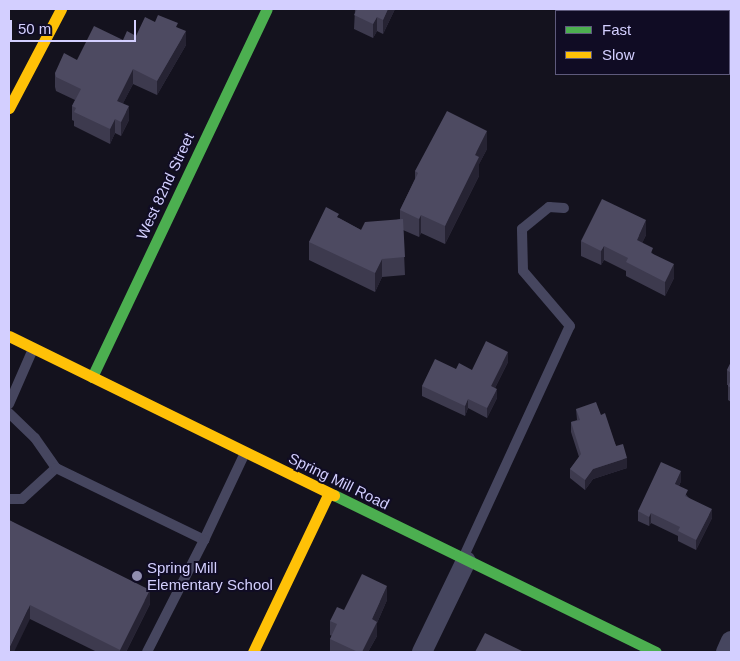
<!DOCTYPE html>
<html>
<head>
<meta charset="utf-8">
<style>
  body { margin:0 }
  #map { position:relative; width:740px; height:661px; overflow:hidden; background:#14121e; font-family:Arial,sans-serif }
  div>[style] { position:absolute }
  .lane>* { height:10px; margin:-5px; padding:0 5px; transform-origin:5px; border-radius:5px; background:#46465f }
  .street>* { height:20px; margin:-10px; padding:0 10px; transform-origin:10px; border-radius:10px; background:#46465f }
  .fast>* { height:11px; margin:-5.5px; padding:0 5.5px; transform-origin:5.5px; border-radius:5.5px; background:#4caf50 }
  .slow>* { height:11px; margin:-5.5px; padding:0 5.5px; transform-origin:5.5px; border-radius:5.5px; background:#ffc107 }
  .wall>* { inset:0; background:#3d3a4e }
  .shaded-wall>* { inset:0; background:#262333 }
  .building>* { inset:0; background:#4d4a61 }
  .dots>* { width:14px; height:14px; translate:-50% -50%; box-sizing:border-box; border:2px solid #100c24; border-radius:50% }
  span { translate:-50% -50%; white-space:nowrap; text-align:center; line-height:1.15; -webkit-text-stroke:4px #100c24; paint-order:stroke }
  .street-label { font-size:15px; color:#d3cfff }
  .poi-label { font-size:15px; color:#d3cfff }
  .left { translate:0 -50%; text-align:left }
  .frame { position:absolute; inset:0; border:10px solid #d3cfff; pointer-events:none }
  .legend { position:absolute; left:555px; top:10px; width:175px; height:65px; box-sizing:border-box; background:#100c24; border:1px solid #5e5a7c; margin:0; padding:6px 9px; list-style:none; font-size:15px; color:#d3cfff }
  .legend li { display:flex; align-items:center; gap:10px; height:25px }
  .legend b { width:25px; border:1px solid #5e5a7c }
  .scale { position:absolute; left:10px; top:20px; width:126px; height:22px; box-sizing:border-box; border:2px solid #d3cfff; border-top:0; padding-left:6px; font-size:15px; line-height:18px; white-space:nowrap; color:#d3cfff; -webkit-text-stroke:4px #100c24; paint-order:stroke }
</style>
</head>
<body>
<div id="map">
  <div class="lane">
    <div style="left:9px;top:404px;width:60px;rotate:-66.4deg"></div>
    <div style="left:9px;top:413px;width:36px;rotate:44deg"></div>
    <div style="left:35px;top:438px;width:37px;rotate:55deg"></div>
    <div style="left:9px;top:499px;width:13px"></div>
    <div style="left:22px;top:499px;width:46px;rotate:-42.4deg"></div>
    <div style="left:56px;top:468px;width:165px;rotate:25.9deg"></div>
    <div style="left:204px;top:540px;width:96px;rotate:-64.8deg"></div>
    <div style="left:464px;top:556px;width:253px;rotate:-65.3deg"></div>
    <div style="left:570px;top:326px;width:72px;rotate:-130.5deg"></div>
    <div style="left:523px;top:271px;width:42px;rotate:-91.4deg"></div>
    <div style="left:522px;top:229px;width:35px;rotate:-39deg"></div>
    <div style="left:549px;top:207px;width:15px;rotate:4deg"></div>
    <div style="left:147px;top:652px;width:126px;rotate:-63deg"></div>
  </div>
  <div class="street">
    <div style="left:422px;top:652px;width:101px;rotate:-64.2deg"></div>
    <div style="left:726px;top:652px;width:12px;rotate:-66deg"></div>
  </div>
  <div class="fast">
    <div style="left:92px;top:377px;width:407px;rotate:-64.6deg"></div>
    <div style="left:334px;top:495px;width:358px;rotate:26deg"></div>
  </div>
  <div class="slow">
    <div style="left:9px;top:108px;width:112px;rotate:-62.3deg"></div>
    <div style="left:9px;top:336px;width:362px;rotate:26.1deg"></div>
    <div style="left:253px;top:652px;width:176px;rotate:-64.5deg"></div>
  </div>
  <div class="wall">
    <div style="clip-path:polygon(355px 9px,395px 9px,383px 34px,377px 31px,373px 38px,354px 29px)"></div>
    <div style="clip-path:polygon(155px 22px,178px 28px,186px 45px,157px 95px,133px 84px,123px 103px,129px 120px,121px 136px,115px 133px,110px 144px,74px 126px,74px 121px,72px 120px,72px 106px,75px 100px,56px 91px,55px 87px,55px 73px,77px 60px,123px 40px,136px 36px)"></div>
    <div style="clip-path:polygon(487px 149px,479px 164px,479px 176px,445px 244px,421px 233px,419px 237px,403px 230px,405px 275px,382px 277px,375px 292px,309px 260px,309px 242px,339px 218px,361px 230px,400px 219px,400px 210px,415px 179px,415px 171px)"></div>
    <div style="clip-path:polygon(646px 235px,642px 243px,653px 254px,674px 278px,665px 296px,626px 276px,626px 271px,604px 260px,601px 265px,581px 256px,581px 241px)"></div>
    <div style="clip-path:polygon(508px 362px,495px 388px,497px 398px,487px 418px,468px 408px,465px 416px,422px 396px,422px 386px,472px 370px)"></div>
    <div style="clip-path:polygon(731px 362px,731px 402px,728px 400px,728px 385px,727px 385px,727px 370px)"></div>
    <div style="clip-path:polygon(576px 409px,601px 415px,627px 468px,593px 479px,585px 490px,570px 478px,570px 469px,579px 457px,571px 432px,571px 422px,577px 420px)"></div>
    <div style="clip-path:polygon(681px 481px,679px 486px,688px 497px,712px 518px,696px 550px,678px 541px,678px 536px,651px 523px,649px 526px,638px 521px,638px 511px)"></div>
    <div style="clip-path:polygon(9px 520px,150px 604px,126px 652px,97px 652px,30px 619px)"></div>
    <div style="clip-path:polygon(387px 600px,377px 623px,377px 636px,368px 652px,330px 652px,330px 639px,332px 636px,330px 635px,330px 621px,344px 610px)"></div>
  </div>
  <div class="shaded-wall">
    <div style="clip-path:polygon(388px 9px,395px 9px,383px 34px,383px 20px)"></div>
    <div style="clip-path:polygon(377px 17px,377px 31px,373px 38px,373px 24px)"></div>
    <div style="clip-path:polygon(186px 31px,186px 45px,157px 95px,157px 81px)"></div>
    <div style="clip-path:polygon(133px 69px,133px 84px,117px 115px,117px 101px)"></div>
    <div style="clip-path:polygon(129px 106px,129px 120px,121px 136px,121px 122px)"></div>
    <div style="clip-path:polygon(115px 119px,115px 133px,110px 144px,110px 129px)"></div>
    <div style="clip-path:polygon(487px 131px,487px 149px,479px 164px,479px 176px,445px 244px,445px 226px,475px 155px)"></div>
    <div style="clip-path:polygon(421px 215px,421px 233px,419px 237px,419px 219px)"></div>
    <div style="clip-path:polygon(646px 220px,646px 235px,637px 254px,637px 240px)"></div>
    <div style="clip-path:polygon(604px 246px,604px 260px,601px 265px,601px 251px)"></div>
    <div style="clip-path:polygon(382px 259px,382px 277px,375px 292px,375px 273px)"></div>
    <div style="clip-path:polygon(674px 264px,674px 278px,665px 296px,665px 282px)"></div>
    <div style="clip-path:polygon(508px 352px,508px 362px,491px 396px,491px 386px)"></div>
    <div style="clip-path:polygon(497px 389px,497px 398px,487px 418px,487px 408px)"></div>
    <div style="clip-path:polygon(468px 399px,468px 408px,465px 416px,465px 406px)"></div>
    <div style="clip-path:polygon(627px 458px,627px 468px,593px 479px,585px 490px,585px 480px,593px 469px)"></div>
    <div style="clip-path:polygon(681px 471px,681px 481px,675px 494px,675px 484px)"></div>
    <div style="clip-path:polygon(712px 509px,712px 518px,696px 550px,696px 540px)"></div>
    <div style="clip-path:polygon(651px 513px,651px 523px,649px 526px,649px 517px)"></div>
    <div style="clip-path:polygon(387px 586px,387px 600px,377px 623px,377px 636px,368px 652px,362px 652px,372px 619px)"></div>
    <div style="clip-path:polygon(150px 590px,150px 604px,126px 652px,120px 652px,120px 650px)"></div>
    <div style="clip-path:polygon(30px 605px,30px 619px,14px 652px,9px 652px,9px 649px)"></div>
  </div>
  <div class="building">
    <div style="clip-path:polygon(357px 9px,388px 9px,383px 20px,377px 17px,373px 24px,354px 15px)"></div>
    <div style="clip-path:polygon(158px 15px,178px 23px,176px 27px,186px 31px,157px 81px,133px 69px,117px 101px,129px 106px,121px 122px,115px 119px,110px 129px,74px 112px,76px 108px,72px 106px,81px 89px,56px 77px,55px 73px,64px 53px,77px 60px,94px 26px,123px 40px,127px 31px,136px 36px,145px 17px,155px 22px)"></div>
    <div style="clip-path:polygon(447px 111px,487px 131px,475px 155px,479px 157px,445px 226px,421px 215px,419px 219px,400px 210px,418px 173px,415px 171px)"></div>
    <div style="clip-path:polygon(602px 199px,646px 220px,637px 240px,653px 248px,651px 253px,674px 264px,665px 282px,626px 262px,628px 258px,604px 246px,601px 251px,581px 241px)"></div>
    <div style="clip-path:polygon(326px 207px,339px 214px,337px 217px,361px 230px,365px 222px,403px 219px,405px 257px,382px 259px,375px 273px,309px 242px)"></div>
    <div style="clip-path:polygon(486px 341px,508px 352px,491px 386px,497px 389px,487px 408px,468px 399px,465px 406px,422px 386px,435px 359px,456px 369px,459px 363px,472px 370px)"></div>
    <div style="clip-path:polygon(731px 362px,731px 373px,727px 370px)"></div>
    <div style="clip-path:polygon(731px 380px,731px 388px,728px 386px)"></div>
    <div style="clip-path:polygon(596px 402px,601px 415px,605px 413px,616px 446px,623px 444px,627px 458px,593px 469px,585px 480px,570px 469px,581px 454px,571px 422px,580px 420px,576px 409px)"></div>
    <div style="clip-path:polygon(661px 462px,681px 471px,675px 484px,688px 490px,685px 496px,712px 509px,696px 540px,678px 531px,680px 527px,651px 513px,649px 517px,638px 511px)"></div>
    <div style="clip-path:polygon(9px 520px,150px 590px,120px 650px,30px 605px,9px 649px)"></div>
    <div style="clip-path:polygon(362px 574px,387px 586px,372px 619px,377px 622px,362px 652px,358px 652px,330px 639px,337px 624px,330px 621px,337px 607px,344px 610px)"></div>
    <div style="clip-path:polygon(485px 633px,524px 652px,475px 652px)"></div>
  </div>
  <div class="dots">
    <div style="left:137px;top:576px;background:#908db0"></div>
  </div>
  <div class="street-label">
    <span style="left:165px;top:186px;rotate:-65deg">West 82nd Street</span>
    <span style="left:339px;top:481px;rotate:26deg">Spring Mill Road</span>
  </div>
  <div class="poi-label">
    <span class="left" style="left:147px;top:576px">Spring Mill<br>Elementary School</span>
  </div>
  <div class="frame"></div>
  <ul class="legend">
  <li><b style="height:6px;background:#4caf50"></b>Fast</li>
  <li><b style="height:6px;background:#ffc107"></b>Slow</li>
  </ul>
  <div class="scale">50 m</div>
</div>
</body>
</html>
